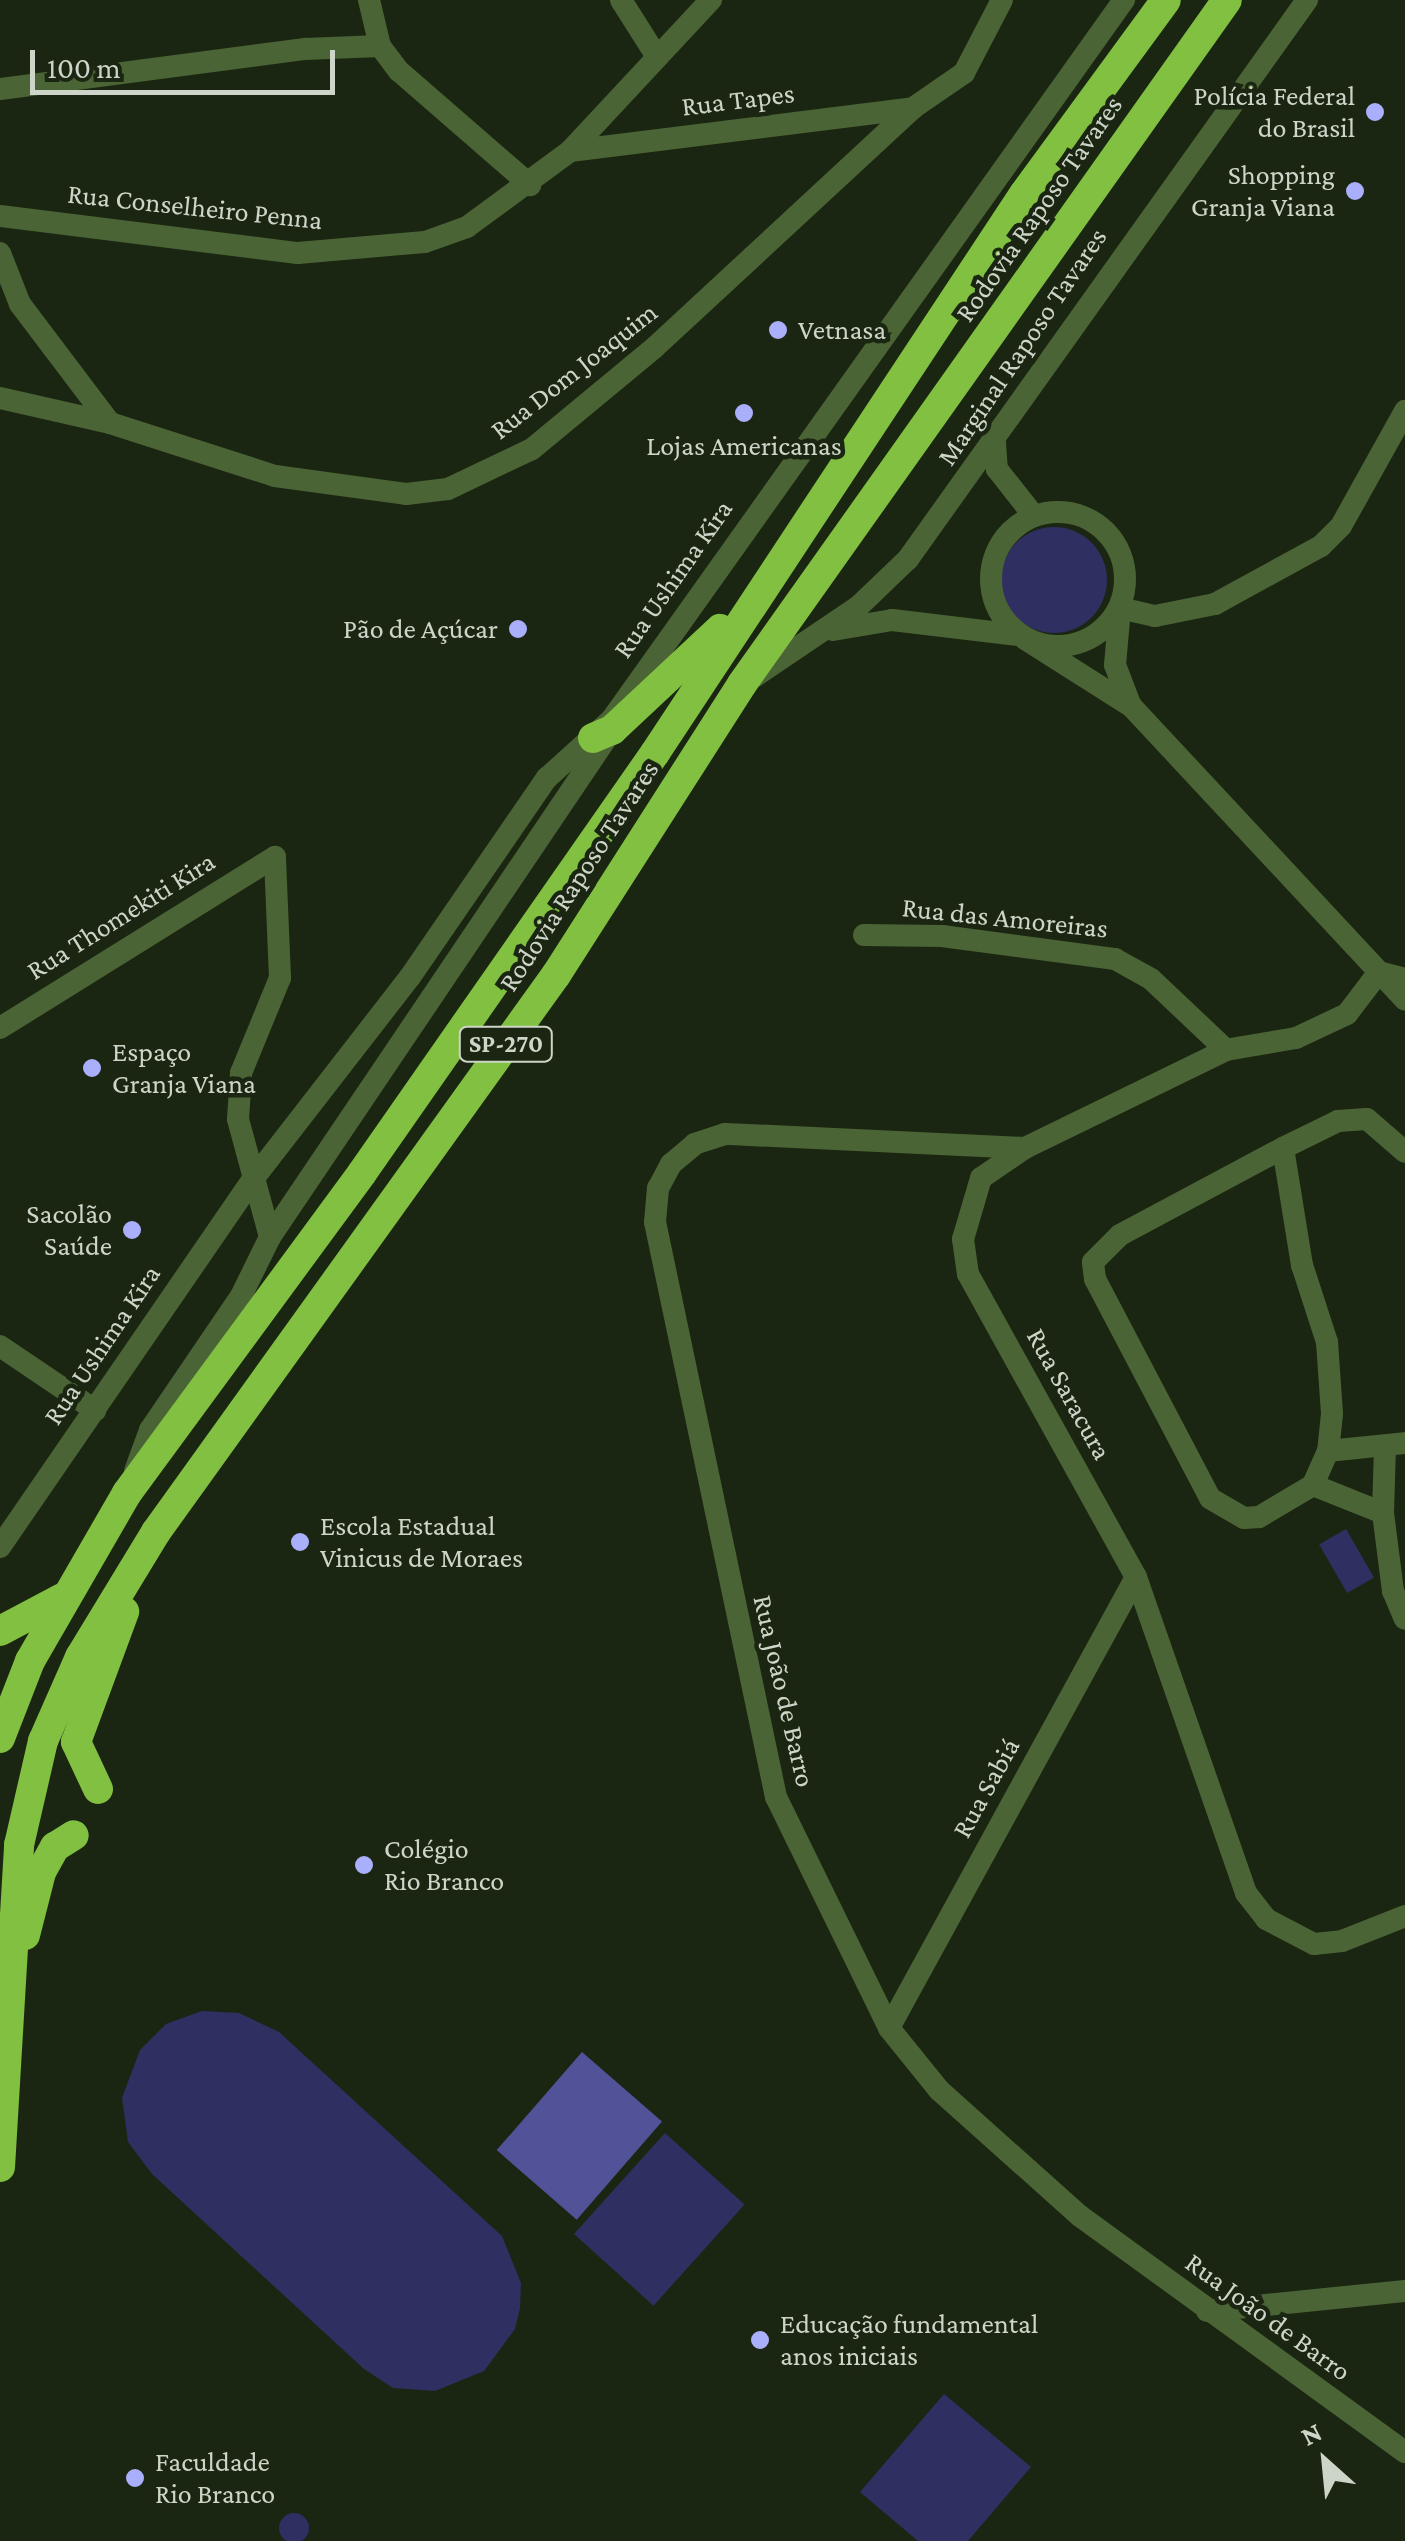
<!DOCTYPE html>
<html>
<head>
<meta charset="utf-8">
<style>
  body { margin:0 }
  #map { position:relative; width:1405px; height:2541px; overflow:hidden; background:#1b2612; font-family:"Crimson Pro",serif }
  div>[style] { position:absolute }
  .green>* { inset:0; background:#2f2f62; transform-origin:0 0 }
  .round { border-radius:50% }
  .water>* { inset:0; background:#515297; transform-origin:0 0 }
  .street>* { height:22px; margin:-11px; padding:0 11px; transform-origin:11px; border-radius:11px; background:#4b6435 }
  .street>.ring { margin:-11px; padding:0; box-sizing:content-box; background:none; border:22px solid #4b6435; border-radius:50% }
  .highway>* { height:30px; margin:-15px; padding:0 15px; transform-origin:15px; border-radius:15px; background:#81c041 }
  .dots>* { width:28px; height:28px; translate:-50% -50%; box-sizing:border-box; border:5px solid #1b2612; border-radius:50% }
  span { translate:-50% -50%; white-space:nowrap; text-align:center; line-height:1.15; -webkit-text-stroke:9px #1b2612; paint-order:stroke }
  .shield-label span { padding:2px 8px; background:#1b2612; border:2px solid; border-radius:8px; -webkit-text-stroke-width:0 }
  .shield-label { font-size:25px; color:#cdd5c8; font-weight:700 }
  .poi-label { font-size:28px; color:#cdd5c8 }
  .right { translate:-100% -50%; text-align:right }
  .left { translate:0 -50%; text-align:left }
  .street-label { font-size:28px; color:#cdd5c8 }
  .north { position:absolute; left:1275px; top:2411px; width:100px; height:100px; -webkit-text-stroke:8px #1b2612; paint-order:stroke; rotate:333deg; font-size:28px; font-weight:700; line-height:40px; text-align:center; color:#cdd5c8 }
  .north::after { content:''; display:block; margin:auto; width:35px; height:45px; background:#cdd5c8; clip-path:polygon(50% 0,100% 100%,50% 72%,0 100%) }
  .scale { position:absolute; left:30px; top:50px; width:305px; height:45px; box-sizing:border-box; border:5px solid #cdd5c8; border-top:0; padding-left:12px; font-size:30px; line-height:35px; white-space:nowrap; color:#cdd5c8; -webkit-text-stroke:8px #1b2612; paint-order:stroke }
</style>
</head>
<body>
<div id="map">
  <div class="green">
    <div class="round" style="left:1001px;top:527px;width:106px;height:106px"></div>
    <div style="left:1346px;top:1529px;width:56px;height:31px;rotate:60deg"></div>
    <div style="clip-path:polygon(202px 2011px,239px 2013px,279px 2032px,502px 2236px,521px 2283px,520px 2308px,515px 2329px,484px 2371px,435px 2391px,393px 2388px,364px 2369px,152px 2174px,128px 2142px,122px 2098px,140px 2050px,166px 2024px)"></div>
    <div style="left:665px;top:2133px;width:107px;height:136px;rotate:42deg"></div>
    <div style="clip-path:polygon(944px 2394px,1031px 2467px,968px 2541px,918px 2541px,860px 2492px)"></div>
    <div class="round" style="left:279px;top:2513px;width:30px;height:30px"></div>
  </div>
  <div class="water">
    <div style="left:582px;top:2052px;width:106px;height:130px;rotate:41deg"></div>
  </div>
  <div class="street">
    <div style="left:369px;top:0;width:47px;rotate:76.6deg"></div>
    <div style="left:621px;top:0;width:67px;rotate:57.7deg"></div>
    <div style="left:0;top:89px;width:308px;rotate:-7.5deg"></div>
    <div style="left:305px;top:49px;width:75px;rotate:-2.3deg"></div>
    <div style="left:380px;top:46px;width:31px;rotate:53deg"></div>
    <div style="left:399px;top:71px;width:174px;rotate:41deg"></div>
    <div style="left:570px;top:151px;width:346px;rotate:-7.1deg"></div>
    <div style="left:0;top:216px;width:300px;rotate:7.1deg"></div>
    <div style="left:298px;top:253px;width:127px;rotate:-5deg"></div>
    <div style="left:425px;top:242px;width:45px;rotate:-19.7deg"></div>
    <div style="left:467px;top:227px;width:128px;rotate:-36.4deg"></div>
    <div style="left:570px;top:151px;width:207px;rotate:-47deg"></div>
    <div style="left:0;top:253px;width:55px;rotate:68.6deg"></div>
    <div style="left:20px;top:304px;width:149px;rotate:52.9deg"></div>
    <div style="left:0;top:398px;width:113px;rotate:12.8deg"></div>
    <div style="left:110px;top:423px;width:173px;rotate:17.8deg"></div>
    <div style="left:275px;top:476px;width:132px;rotate:7.8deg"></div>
    <div style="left:406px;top:494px;width:42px;rotate:-6.8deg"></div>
    <div style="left:448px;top:489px;width:93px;rotate:-25.5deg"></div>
    <div style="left:532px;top:449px;width:158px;rotate:-39.6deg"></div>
    <div style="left:654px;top:348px;width:353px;rotate:-42.8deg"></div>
    <div style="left:913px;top:108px;width:62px;rotate:-34.5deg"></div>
    <div style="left:964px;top:73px;width:82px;rotate:-62.5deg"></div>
    <div style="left:995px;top:443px;width:26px;rotate:86deg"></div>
    <div style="left:997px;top:469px;width:60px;rotate:51.8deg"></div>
    <div class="ring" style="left:991px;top:512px;width:112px;height:112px"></div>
    <div style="left:833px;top:630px;width:60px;rotate:-9.6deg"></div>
    <div style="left:892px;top:620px;width:127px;rotate:6.8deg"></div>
    <div style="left:1025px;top:639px;width:127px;rotate:32.4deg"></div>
    <div style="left:1132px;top:707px;width:400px;rotate:47deg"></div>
    <div style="left:754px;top:677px;width:127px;rotate:-34.1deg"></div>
    <div style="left:859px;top:606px;width:68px;rotate:-43.8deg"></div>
    <div style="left:908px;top:559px;width:687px;rotate:-54.48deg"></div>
    <div style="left:1130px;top:704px;width:42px;rotate:-111deg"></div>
    <div style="left:1115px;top:665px;width:57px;rotate:-85deg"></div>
    <div style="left:1120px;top:608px;width:36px;rotate:13deg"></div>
    <div style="left:1155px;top:616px;width:61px;rotate:-11.3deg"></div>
    <div style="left:1215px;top:604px;width:121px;rotate:-28.7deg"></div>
    <div style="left:1321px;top:546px;width:28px;rotate:-45deg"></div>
    <div style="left:1341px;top:526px;width:132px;rotate:-60.9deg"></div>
    <div style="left:864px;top:935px;width:78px;rotate:0.7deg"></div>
    <div style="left:942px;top:936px;width:175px;rotate:7.6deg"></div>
    <div style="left:1115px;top:959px;width:41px;rotate:29.1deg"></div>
    <div style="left:1151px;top:979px;width:103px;rotate:43.4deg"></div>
    <div style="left:1405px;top:979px;width:27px;rotate:-165deg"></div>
    <div style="left:1379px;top:972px;width:53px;rotate:127.3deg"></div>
    <div style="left:1347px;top:1014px;width:56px;rotate:154.8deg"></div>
    <div style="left:1296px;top:1038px;width:71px;rotate:170.3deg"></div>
    <div style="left:1226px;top:1050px;width:224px;rotate:154deg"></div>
    <div style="left:1025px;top:1148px;width:53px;rotate:145.7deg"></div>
    <div style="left:981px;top:1178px;width:64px;rotate:106.4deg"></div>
    <div style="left:963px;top:1239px;width:35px;rotate:82deg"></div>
    <div style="left:968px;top:1274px;width:346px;rotate:61deg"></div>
    <div style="left:1136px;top:1577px;width:335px;rotate:70.8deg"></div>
    <div style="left:1246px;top:1893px;width:33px;rotate:52deg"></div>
    <div style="left:1266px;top:1919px;width:54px;rotate:27.5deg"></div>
    <div style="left:1314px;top:1944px;width:28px;rotate:-6deg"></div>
    <div style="left:1342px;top:1941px;width:68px;rotate:-21.6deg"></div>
    <div style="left:0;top:1028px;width:324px;rotate:-31.9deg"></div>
    <div style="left:1025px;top:1148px;width:300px;rotate:-177.3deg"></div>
    <div style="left:725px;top:1134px;width:32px;rotate:162deg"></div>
    <div style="left:695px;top:1144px;width:31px;rotate:140deg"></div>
    <div style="left:671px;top:1164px;width:27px;rotate:118deg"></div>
    <div style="left:658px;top:1188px;width:34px;rotate:95deg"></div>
    <div style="left:655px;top:1222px;width:588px;rotate:78.12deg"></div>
    <div style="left:776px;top:1797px;width:257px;rotate:63.9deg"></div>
    <div style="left:889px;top:2028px;width:80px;rotate:51.1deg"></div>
    <div style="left:939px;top:2090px;width:189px;rotate:41.8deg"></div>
    <div style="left:1080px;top:2216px;width:402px;rotate:36deg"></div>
    <div style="left:1283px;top:1148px;width:119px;rotate:80.8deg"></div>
    <div style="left:1302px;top:1265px;width:81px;rotate:72deg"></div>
    <div style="left:1327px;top:1342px;width:72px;rotate:86deg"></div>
    <div style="left:1332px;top:1414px;width:37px;rotate:96deg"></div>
    <div style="left:1328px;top:1451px;width:37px;rotate:114deg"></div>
    <div style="left:1313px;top:1485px;width:63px;rotate:149.3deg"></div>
    <div style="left:1259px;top:1517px;width:15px;rotate:176deg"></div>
    <div style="left:1244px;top:1518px;width:39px;rotate:-150deg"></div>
    <div style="left:1210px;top:1498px;width:247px;rotate:-117.7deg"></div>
    <div style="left:1095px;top:1279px;width:17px;rotate:-97deg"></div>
    <div style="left:1093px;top:1262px;width:38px;rotate:-45deg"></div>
    <div style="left:1120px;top:1235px;width:185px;rotate:-28.1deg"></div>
    <div style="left:1283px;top:1148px;width:61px;rotate:-26.1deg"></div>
    <div style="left:1338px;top:1121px;width:29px;rotate:-4deg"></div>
    <div style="left:1367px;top:1119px;width:50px;rotate:41deg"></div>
    <div style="left:270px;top:1237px;width:608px;rotate:-56deg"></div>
    <div style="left:0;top:1346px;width:115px;rotate:34deg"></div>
    <div style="left:1385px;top:1446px;width:67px;rotate:91.7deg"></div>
    <div style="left:1383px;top:1513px;width:79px;rotate:82.7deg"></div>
    <div style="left:1393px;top:1591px;width:30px;rotate:67deg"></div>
    <div style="left:1328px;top:1451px;width:77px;rotate:-5.9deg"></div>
    <div style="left:135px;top:1471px;width:44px;rotate:-69.9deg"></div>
    <div style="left:150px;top:1430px;width:162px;rotate:-55.8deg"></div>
    <div style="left:241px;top:1296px;width:66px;rotate:-63.8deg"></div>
    <div style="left:270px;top:1237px;width:122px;rotate:-105.2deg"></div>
    <div style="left:238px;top:1119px;width:46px;rotate:-86.3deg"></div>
    <div style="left:241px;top:1073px;width:103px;rotate:-67.7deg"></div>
    <div style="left:280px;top:978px;width:121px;rotate:-92.4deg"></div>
    <div style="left:1313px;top:1485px;width:75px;rotate:21.8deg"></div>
    <div style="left:0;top:1547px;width:448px;rotate:-55.5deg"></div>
    <div style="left:254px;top:1178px;width:254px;rotate:-52.2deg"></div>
    <div style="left:410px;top:977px;width:242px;rotate:-55.5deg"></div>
    <div style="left:547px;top:778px;width:88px;rotate:-42.2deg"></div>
    <div style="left:612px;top:719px;width:883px;rotate:-54.55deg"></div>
    <div style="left:889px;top:2028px;width:514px;rotate:-61.29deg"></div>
    <div style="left:1207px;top:2311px;width:199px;rotate:-5.8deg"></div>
  </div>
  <div class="highway">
    <div style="left:593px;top:738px;width:21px;rotate:-23deg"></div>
    <div style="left:612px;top:730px;width:148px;rotate:-43.1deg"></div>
    <div style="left:0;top:1631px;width:70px;rotate:-28deg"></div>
    <div style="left:0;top:1738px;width:83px;rotate:-68.7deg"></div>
    <div style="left:30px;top:1661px;width:194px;rotate:-60deg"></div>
    <div style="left:127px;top:1493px;width:397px;rotate:-53.7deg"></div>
    <div style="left:362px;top:1173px;width:512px;rotate:-55.1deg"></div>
    <div style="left:655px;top:753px;width:670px;rotate:-56.57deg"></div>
    <div style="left:1024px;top:194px;width:240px;rotate:-53.8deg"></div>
    <div style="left:98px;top:1789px;width:52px;rotate:-115.1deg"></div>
    <div style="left:76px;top:1742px;width:139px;rotate:-69.7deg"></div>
    <div style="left:25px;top:1935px;width:65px;rotate:-75.7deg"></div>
    <div style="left:41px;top:1872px;width:29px;rotate:-61deg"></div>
    <div style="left:55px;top:1847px;width:22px;rotate:-32deg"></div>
    <div style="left:0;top:2167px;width:323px;rotate:-86.6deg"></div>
    <div style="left:19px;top:1845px;width:107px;rotate:-77deg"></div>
    <div style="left:43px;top:1741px;width:92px;rotate:-66.2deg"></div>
    <div style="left:80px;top:1657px;width:146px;rotate:-58.7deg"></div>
    <div style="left:156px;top:1532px;width:686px;rotate:-54.32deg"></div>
    <div style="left:556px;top:975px;width:345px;rotate:-57.4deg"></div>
    <div style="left:742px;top:684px;width:838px;rotate:-54.66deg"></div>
  </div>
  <div class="dots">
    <div style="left:1375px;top:112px;background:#aaaffb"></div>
    <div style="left:1355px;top:191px;background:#aaaffb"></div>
    <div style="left:778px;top:330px;background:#aaaffb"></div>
    <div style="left:744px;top:413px;background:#aaaffb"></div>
    <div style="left:518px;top:629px;background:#aaaffb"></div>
    <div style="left:92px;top:1068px;background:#aaaffb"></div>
    <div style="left:132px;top:1230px;background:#aaaffb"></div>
    <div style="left:300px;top:1542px;background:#aaaffb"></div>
    <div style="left:364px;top:1865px;background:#aaaffb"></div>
    <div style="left:760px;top:2340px;background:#aaaffb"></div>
    <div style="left:135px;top:2478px;background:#aaaffb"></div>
  </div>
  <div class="shield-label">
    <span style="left:506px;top:1044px">SP-270</span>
  </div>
  <div class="poi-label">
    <span class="right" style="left:1355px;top:112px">Polícia Federal<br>do Brasil</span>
    <span class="right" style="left:1335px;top:191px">Shopping<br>Granja Viana</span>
    <span class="left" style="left:798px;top:330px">Vetnasa</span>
    <span style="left:744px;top:446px">Lojas Americanas</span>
    <span class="right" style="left:498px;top:629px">Pão de Açúcar</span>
    <span class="left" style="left:112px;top:1068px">Espaço<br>Granja Viana</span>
    <span class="right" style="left:112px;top:1230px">Sacolão<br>Saúde</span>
    <span class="left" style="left:320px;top:1542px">Escola Estadual<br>Vinicus de Moraes</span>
    <span class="left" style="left:384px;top:1865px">Colégio<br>Rio Branco</span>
    <span class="left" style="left:780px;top:2340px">Educação fundamental<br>anos iniciais</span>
    <span class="left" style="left:155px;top:2478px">Faculdade<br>Rio Branco</span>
  </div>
  <div class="street-label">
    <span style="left:738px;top:100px;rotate:-7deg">Rua Tapes</span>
    <span style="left:195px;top:207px;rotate:6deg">Rua Conselheiro Penna</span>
    <span style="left:1039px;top:209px;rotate:-55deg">Rodovia Raposo Tavares</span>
    <span style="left:1022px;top:347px;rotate:-56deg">Marginal Raposo Tavares</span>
    <span style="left:574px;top:371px;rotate:-38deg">Rua Dom Joaquim</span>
    <span style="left:673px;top:579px;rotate:-55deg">Rua Ushima Kira</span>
    <span style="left:579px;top:876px;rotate:-57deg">Rodovia Raposo Tavares</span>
    <span style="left:121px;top:916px;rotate:-32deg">Rua Thomekiti Kira</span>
    <span style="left:1005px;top:918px;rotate:6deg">Rua das Amoreiras</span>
    <span style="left:102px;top:1345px;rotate:-56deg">Rua Ushima Kira</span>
    <span style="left:1069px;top:1394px;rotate:61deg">Rua Saracura</span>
    <span style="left:784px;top:1691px;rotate:77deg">Rua João de Barro</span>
    <span style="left:986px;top:1788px;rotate:-61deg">Rua Sabiá</span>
    <span style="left:1268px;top:2317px;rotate:36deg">Rua João de Barro</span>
  </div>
  <div class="north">N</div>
  <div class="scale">100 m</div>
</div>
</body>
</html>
